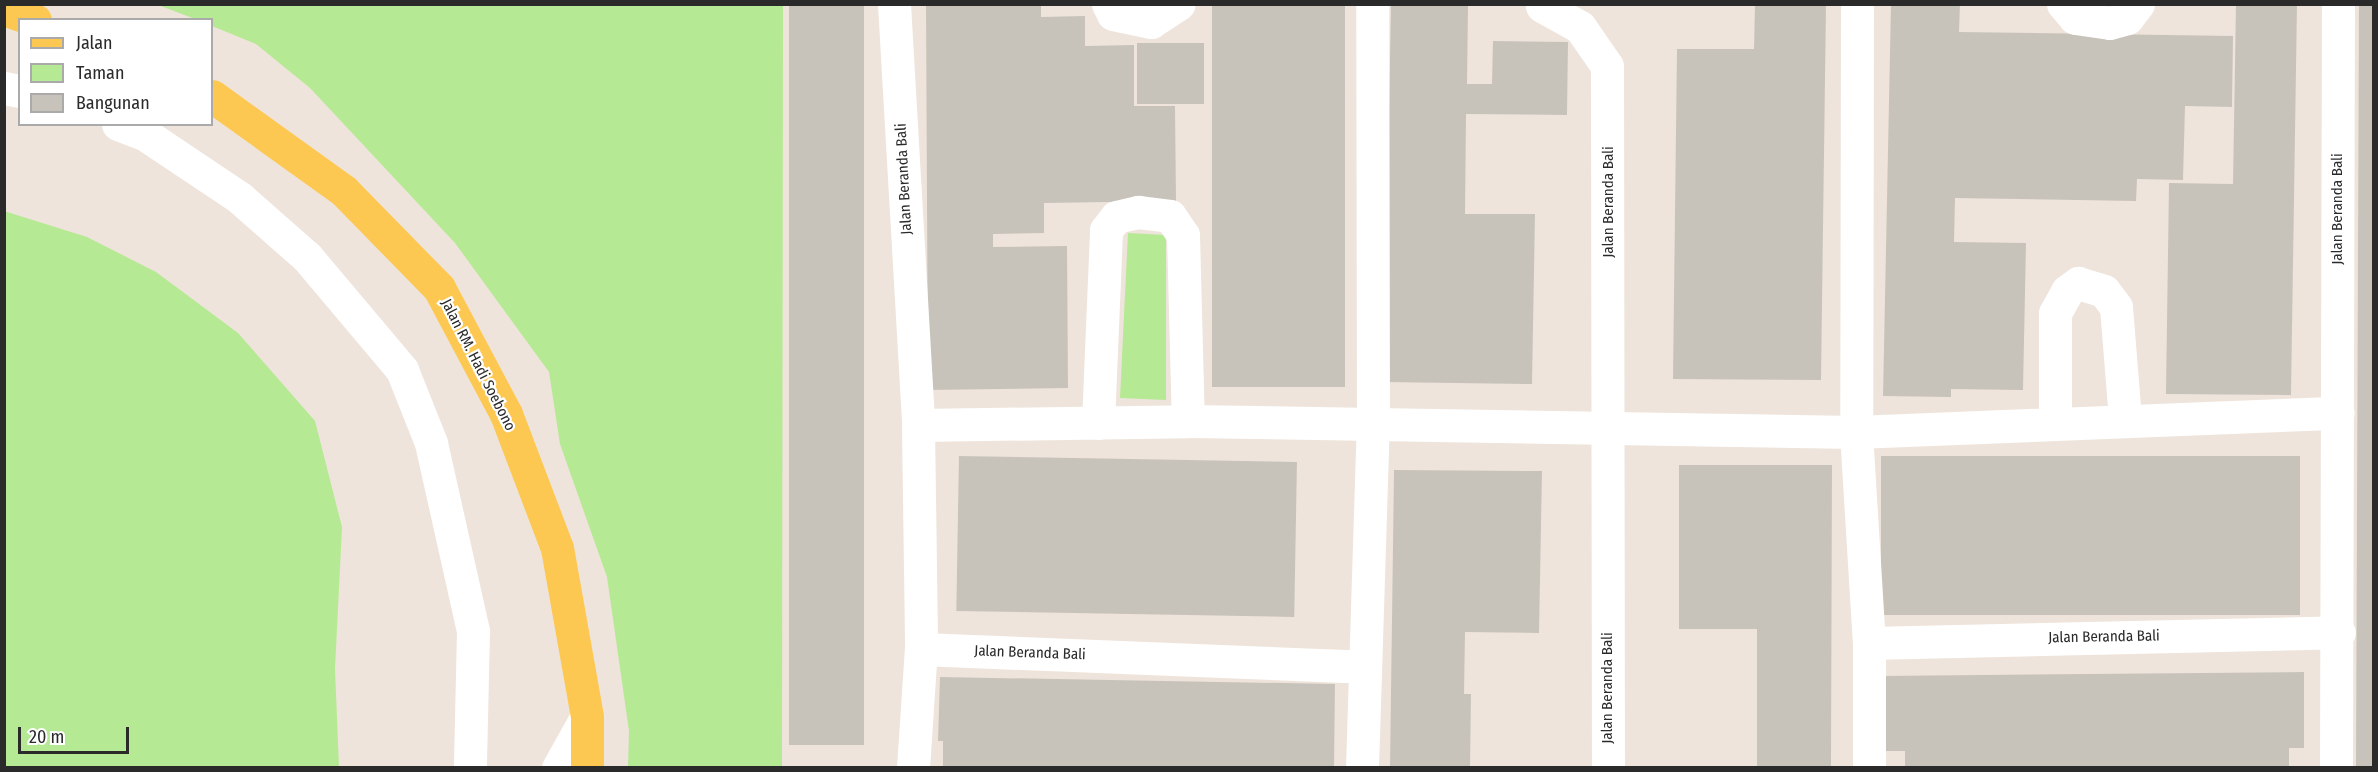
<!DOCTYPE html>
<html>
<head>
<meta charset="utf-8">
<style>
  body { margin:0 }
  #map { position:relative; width:2378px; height:772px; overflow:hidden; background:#eee4db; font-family:"Fira Sans Condensed",sans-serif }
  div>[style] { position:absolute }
  .green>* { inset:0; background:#b6e993 }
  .building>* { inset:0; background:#c8c3ba; transform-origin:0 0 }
  .minor>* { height:33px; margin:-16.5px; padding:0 16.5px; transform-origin:16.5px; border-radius:16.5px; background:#fff }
  .major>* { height:33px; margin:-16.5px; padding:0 16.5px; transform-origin:16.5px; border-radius:16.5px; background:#fdc851 }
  span { translate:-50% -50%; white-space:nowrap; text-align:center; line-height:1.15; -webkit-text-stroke:4.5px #fff; paint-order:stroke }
  .street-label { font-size:15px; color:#2a2a2a }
  .frame { position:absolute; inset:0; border:6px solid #2a2a2a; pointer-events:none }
  .legend { position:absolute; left:18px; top:18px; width:195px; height:108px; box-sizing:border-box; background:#fff; border:2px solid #aaa; margin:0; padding:8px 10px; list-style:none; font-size:18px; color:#2a2a2a }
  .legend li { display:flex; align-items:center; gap:12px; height:30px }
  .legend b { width:30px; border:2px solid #aaa }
  .scale { position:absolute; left:18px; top:727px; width:111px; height:27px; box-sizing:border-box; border:3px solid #2a2a2a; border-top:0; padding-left:8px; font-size:18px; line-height:21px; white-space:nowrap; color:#2a2a2a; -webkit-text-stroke:4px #fff; paint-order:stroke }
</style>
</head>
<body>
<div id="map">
  <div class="green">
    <div style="clip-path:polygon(158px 5px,783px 5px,782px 767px,628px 767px,629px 731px,607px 577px,560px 444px,549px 372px,455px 243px,310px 88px,256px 44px,212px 26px,212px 20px,195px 19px)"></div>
    <div style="clip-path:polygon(4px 211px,87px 237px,156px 272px,238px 333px,315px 421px,342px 527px,335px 669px,339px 767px,5px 767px)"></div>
    <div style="clip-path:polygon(1128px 233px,1166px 235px,1166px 400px,1120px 398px)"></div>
  </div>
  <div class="building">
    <div style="left:789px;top:4px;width:75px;height:741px"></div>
    <div style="clip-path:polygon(926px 4px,1041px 4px,1041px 17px,1085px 16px,1085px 46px,1134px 45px,1134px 106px,1175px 106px,1176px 201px,1044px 203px,1044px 233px,993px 234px,993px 247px,1067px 246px,1068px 388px,928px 390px)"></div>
    <div style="left:1212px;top:4px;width:133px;height:383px"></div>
    <div style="clip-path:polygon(1755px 4px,1826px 4px,1821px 380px,1673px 379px,1677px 49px,1754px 49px)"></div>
    <div style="clip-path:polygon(1891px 4px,1960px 4px,1959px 32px,2233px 36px,2232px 107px,2185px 106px,2183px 180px,2137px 179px,2136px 201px,1955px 198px,1954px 242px,2026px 243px,2023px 390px,1951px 389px,1951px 397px,1883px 396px)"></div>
    <div style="clip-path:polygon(2236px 4px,2297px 4px,2291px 395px,2166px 394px,2169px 183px,2233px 184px)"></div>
    <div style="clip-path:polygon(2359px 4px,2373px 4px,2373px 768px,2356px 768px)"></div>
    <div style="clip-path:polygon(1391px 5px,1468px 5px,1467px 84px,1492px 84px,1493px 41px,1568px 42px,1567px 115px,1466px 114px,1465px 214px,1535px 214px,1532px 384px,1384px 382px)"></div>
    <div style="left:1137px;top:43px;width:67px;height:61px"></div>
    <div style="left:959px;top:456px;width:338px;height:155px;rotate:1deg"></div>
    <div style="left:1881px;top:456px;width:419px;height:159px"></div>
    <div style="clip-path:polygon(1679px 465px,1832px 465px,1831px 768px,1757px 768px,1757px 629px,1679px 629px)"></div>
    <div style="clip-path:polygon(1394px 470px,1542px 471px,1539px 633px,1465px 632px,1464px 694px,1471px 694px,1470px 768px,1390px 768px)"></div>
    <div style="clip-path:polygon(2304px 672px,2304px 748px,2289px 748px,2289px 768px,1905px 768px,1905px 751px,1881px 751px,1881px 676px)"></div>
    <div style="clip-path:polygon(940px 677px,1335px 684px,1334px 768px,943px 768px,943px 741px,938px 741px)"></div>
  </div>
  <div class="minor">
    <div style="left:894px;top:4px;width:422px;rotate:86.7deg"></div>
    <div style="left:918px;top:425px;width:224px;rotate:89.2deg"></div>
    <div style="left:921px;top:649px;width:442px;rotate:2.3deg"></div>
    <div style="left:1108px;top:4px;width:11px;rotate:63deg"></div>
    <div style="left:1113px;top:14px;width:39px;rotate:12deg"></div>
    <div style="left:1151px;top:22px;width:33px;rotate:-33deg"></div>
    <div style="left:1857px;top:4px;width:428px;rotate:90.1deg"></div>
    <div style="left:1856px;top:432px;width:211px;rotate:86.5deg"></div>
    <div style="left:1869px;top:643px;width:125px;rotate:90deg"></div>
    <div style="left:2063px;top:4px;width:18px;rotate:49deg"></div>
    <div style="left:2075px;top:18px;width:35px;rotate:8deg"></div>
    <div style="left:2110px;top:23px;width:18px;rotate:-16deg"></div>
    <div style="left:2127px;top:18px;width:18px;rotate:-52deg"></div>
    <div style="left:1542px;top:6px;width:43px;rotate:28.9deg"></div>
    <div style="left:1580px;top:27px;width:47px;rotate:55.3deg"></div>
    <div style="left:1607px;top:66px;width:702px;rotate:89.92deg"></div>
    <div style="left:4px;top:88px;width:16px;rotate:11deg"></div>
    <div style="left:118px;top:124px;width:30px;rotate:21deg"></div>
    <div style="left:146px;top:135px;width:113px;rotate:33.8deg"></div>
    <div style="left:240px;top:198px;width:89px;rotate:41.4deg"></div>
    <div style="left:307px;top:257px;width:148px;rotate:49.9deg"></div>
    <div style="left:402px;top:370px;width:79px;rotate:68.3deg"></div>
    <div style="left:431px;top:443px;width:193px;rotate:77.4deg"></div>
    <div style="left:473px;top:631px;width:137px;rotate:91.3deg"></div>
    <div style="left:2055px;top:422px;width:109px;rotate:-90deg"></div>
    <div style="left:2055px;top:313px;width:25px;rotate:-61deg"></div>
    <div style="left:2067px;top:291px;width:14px;rotate:-36deg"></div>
    <div style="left:2078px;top:283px;width:27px;rotate:17deg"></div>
    <div style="left:2104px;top:291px;width:20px;rotate:53deg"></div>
    <div style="left:2116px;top:307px;width:113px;rotate:85.4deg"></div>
    <div style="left:1098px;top:423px;width:193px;rotate:-87.6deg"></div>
    <div style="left:1106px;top:230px;width:16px;rotate:-52deg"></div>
    <div style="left:1116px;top:217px;width:23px;rotate:-13deg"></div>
    <div style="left:1138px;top:212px;width:32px;rotate:7deg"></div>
    <div style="left:1170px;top:216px;width:23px;rotate:56deg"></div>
    <div style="left:1183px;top:235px;width:186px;rotate:88.5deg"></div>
    <div style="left:918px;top:425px;width:270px;rotate:-0.8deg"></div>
    <div style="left:1188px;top:421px;width:668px;rotate:0.94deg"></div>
    <div style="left:1856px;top:432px;width:482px;rotate:-2.3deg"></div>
    <div style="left:1869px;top:643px;width:470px;rotate:-1.3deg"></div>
    <div style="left:558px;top:768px;width:60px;rotate:-60.9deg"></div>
    <div style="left:913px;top:768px;width:119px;rotate:-86.2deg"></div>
    <div style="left:1362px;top:768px;width:344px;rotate:-88.2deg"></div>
    <div style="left:1373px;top:424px;width:420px;rotate:-90.1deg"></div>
    <div style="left:2336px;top:768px;width:764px;rotate:-89.85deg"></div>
  </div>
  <div class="major">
    <div style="left:4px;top:9px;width:33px;rotate:20deg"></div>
    <div style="left:212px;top:96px;width:163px;rotate:35.7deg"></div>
    <div style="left:344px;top:191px;width:136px;rotate:45.6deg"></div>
    <div style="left:439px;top:288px;width:143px;rotate:62deg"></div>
    <div style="left:506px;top:414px;width:143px;rotate:69.2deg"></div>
    <div style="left:557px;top:548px;width:171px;rotate:79.9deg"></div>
    <div style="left:587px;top:716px;width:52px;rotate:90deg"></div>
  </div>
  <div class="street-label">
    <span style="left:904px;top:179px;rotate:-93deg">Jalan Beranda Bali</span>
    <span style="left:1609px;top:202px;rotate:-90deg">Jalan Beranda Bali</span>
    <span style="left:2338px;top:209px;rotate:-90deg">Jalan Beranda Bali</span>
    <span style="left:478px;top:365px;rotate:63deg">Jalan RM. Hadi Soebono</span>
    <span style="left:2104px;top:637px;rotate:-1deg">Jalan Beranda Bali</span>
    <span style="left:1030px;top:653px;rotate:2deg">Jalan Beranda Bali</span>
    <span style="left:1608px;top:688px;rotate:-90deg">Jalan Beranda Bali</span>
  </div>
  <div class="frame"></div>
  <ul class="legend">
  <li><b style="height:8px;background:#fdc851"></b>Jalan</li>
  <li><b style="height:16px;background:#b6e993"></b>Taman</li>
  <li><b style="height:16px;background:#c8c3ba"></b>Bangunan</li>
  </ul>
  <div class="scale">20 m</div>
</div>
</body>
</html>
